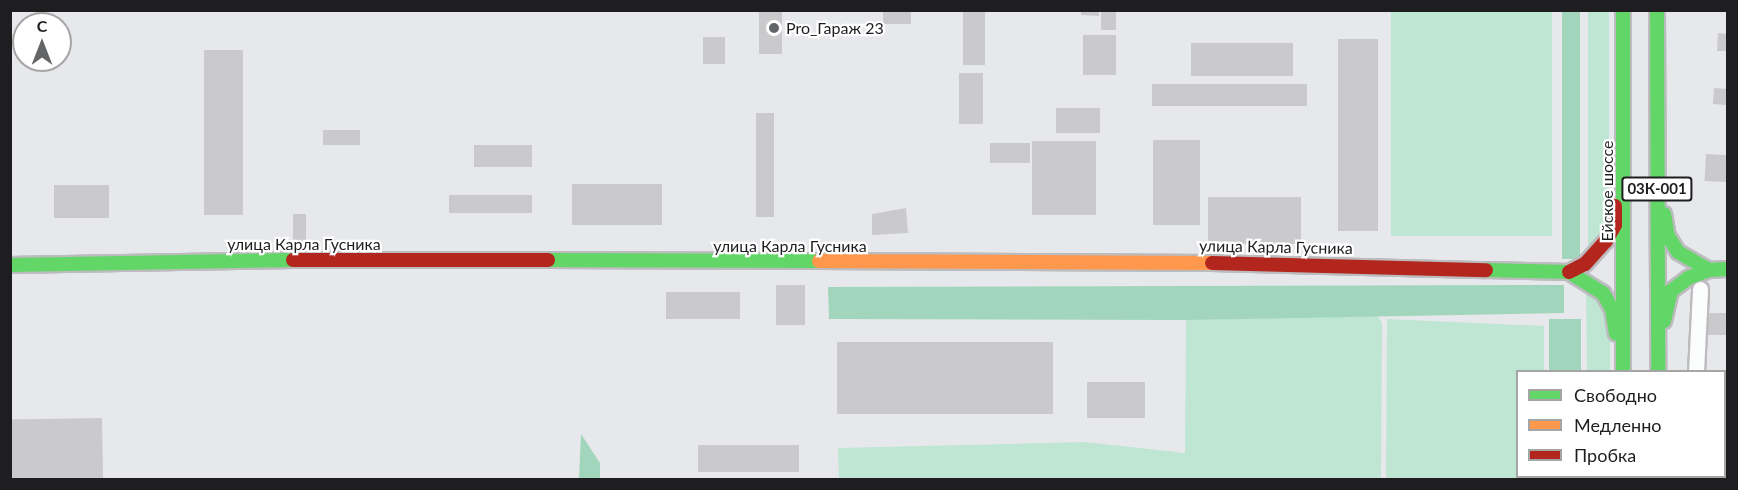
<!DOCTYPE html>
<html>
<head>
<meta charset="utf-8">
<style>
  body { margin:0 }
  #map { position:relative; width:1738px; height:490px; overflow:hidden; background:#e7e8eb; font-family:Lato,sans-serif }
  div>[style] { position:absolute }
  .green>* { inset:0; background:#bee6d2; transform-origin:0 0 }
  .forest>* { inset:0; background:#a1d6bc; transform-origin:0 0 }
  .building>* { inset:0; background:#cacacd; transform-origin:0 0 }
  .roads { filter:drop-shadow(2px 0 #bcbcbe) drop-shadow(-2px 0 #bcbcbe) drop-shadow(0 2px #bcbcbe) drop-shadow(0 -2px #bcbcbe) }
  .street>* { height:15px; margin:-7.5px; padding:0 7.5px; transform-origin:7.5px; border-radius:7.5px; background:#fbfcfc }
  .fast>* { height:14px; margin:-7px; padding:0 7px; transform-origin:7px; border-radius:7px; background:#63d668 }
  .slow>* { height:14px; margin:-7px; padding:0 7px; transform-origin:7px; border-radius:7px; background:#ff974d }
  .jam>* { height:14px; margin:-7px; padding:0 7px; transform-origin:7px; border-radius:7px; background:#b3261e }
  .dots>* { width:16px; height:16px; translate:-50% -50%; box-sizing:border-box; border:3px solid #fff; border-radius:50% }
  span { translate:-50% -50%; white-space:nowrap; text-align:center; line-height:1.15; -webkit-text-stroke:4.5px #fff; paint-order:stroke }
  .shield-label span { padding:2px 4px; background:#fff; border:2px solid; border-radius:4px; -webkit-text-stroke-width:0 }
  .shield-label { font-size:15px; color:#1e1e20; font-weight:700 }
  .poi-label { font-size:16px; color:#1e1e20 }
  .left { translate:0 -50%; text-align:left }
  .street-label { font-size:16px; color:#1e1e20 }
  .frame { position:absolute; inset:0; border:12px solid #1e1e20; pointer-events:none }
  .legend { position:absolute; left:1516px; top:370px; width:210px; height:108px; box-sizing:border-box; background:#fff; border:2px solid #a5a5a6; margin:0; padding:8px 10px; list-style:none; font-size:18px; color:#1e1e20 }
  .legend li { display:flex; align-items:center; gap:12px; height:30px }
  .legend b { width:30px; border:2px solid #a5a5a6 }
  .north { position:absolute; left:12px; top:12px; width:60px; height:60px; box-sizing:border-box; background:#fff; border:2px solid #a5a5a6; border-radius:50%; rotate:0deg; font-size:16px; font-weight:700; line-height:24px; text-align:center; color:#1e1e20 }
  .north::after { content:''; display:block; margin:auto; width:21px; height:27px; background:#646567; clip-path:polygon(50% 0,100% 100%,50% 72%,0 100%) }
</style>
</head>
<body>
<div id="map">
  <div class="green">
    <div style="left:1391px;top:11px;width:161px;height:225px"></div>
    <div style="clip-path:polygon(1588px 11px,1609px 11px,1609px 215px,1607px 224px,1588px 250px)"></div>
    <div style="clip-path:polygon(1586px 288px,1601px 300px,1610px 338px,1610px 371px,1587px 371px)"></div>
    <div style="clip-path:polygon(1377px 315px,1382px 323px,1381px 479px,839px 479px,838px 448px,1085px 442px,1185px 453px,1186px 320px)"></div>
    <div style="clip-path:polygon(1387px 319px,1544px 326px,1544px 371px,1518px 372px,1518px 476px,1544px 479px,1386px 480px)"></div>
  </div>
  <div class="forest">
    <div style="left:1562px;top:11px;width:18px;height:248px"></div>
    <div style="clip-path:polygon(1564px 285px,1564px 313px,1186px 320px,829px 319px,828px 287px)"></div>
    <div style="left:1581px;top:319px;width:52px;height:32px;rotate:90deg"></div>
    <div style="clip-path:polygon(581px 434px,600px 463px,600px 479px,579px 479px)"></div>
  </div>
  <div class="building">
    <div style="left:759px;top:10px;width:23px;height:44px"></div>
    <div style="left:883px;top:10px;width:28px;height:14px"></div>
    <div style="left:963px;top:10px;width:22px;height:55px"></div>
    <div style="clip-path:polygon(1081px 10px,1099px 10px,1099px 16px,1081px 15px)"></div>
    <div style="left:1101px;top:10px;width:15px;height:20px"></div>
    <div style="clip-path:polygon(1718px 33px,1728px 34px,1728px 51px,1717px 51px)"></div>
    <div style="left:1083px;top:35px;width:33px;height:40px"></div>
    <div style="left:703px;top:37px;width:22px;height:27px"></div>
    <div style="left:1338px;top:39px;width:40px;height:192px"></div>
    <div style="left:1191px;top:43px;width:102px;height:33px"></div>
    <div style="left:204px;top:50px;width:39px;height:165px"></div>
    <div style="left:959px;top:73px;width:24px;height:51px"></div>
    <div style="left:1152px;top:84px;width:155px;height:22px"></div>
    <div style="left:1714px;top:88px;width:14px;height:16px;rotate:4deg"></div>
    <div style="left:1056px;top:108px;width:44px;height:25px"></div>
    <div style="left:756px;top:113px;width:18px;height:104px"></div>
    <div style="left:323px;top:130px;width:37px;height:15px"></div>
    <div style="left:1153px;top:140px;width:47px;height:85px"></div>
    <div style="left:1032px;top:141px;width:64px;height:74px"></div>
    <div style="left:990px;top:143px;width:40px;height:20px"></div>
    <div style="left:474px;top:145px;width:58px;height:22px"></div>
    <div style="left:1706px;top:154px;width:22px;height:27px;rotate:3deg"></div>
    <div style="left:572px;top:184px;width:90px;height:41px"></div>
    <div style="left:54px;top:185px;width:55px;height:33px"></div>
    <div style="left:449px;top:195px;width:83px;height:18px"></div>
    <div style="left:1208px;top:197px;width:93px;height:47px"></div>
    <div style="clip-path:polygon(906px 208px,908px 233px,872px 235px,872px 214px)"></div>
    <div style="left:293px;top:214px;width:13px;height:30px"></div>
    <div style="left:776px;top:285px;width:29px;height:40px"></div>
    <div style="left:666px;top:292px;width:74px;height:27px"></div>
    <div style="left:1703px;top:313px;width:25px;height:22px"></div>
    <div style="left:837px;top:342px;width:216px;height:72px"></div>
    <div style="left:1087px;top:382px;width:58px;height:36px"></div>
    <div style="clip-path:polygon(1724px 397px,1728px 480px,1712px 480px,1724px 476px)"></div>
    <div style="left:102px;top:418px;width:62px;height:92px;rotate:89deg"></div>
    <div style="left:698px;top:445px;width:101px;height:27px"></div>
  </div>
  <div class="roads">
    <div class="street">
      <div style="left:1696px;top:372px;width:83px;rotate:-87.2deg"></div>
      <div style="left:1695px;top:480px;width:4px;rotate:-90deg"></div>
    </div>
    <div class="fast">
      <div style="left:1623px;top:10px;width:362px;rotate:90deg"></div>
      <div style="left:1657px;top:10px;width:362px;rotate:89.8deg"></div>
      <div style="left:1664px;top:214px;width:22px;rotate:80deg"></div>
      <div style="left:1668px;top:236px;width:19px;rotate:58deg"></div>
      <div style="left:1678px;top:252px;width:36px;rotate:30deg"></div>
      <div style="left:548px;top:260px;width:271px;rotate:0.2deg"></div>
      <div style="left:10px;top:265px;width:283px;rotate:-1deg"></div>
      <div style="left:1486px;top:270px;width:83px;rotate:1.4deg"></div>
      <div style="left:1569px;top:272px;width:40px;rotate:32deg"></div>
      <div style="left:1603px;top:293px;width:18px;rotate:61deg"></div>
      <div style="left:1612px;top:309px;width:25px;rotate:81deg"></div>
      <div style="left:1664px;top:321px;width:31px;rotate:-77deg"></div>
      <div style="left:1671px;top:291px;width:21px;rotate:-37deg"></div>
      <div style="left:1688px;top:278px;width:22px;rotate:-21deg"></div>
      <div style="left:1709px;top:270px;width:19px;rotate:-3deg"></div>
    </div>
    <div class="slow">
      <div style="left:819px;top:261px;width:393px;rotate:0.3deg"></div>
      <div style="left:1624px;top:476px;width:4px;rotate:90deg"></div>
      <div style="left:1658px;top:476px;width:4px;rotate:90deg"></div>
    </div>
    <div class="jam">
      <div style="left:293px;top:260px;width:255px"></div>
      <div style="left:1212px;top:263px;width:274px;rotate:1.5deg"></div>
      <div style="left:1569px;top:272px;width:18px;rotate:-27deg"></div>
      <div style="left:1585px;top:264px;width:31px;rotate:-48deg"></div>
      <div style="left:1606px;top:241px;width:18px;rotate:-61deg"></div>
      <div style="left:1615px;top:225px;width:19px;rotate:-90deg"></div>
    </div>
  </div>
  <div class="dots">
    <div style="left:774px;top:28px;background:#646567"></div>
  </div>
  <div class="shield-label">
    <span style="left:1657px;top:189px">03К-001</span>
  </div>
  <div class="poi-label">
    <span class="left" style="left:786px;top:28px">Pro_Гараж 23</span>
  </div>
  <div class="street-label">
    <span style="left:1607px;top:191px;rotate:-90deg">Ейское шоссе</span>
    <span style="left:304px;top:244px">улица Карла Гусника</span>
    <span style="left:790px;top:246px">улица Карла Гусника</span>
    <span style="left:1276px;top:247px;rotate:1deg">улица Карла Гусника</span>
  </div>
  <div class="frame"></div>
  <ul class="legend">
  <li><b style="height:8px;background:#63d668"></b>Свободно</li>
  <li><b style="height:8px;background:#ff974d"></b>Медленно</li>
  <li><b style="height:8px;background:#b3261e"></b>Пробка</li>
  </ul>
  <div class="north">С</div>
</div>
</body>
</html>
